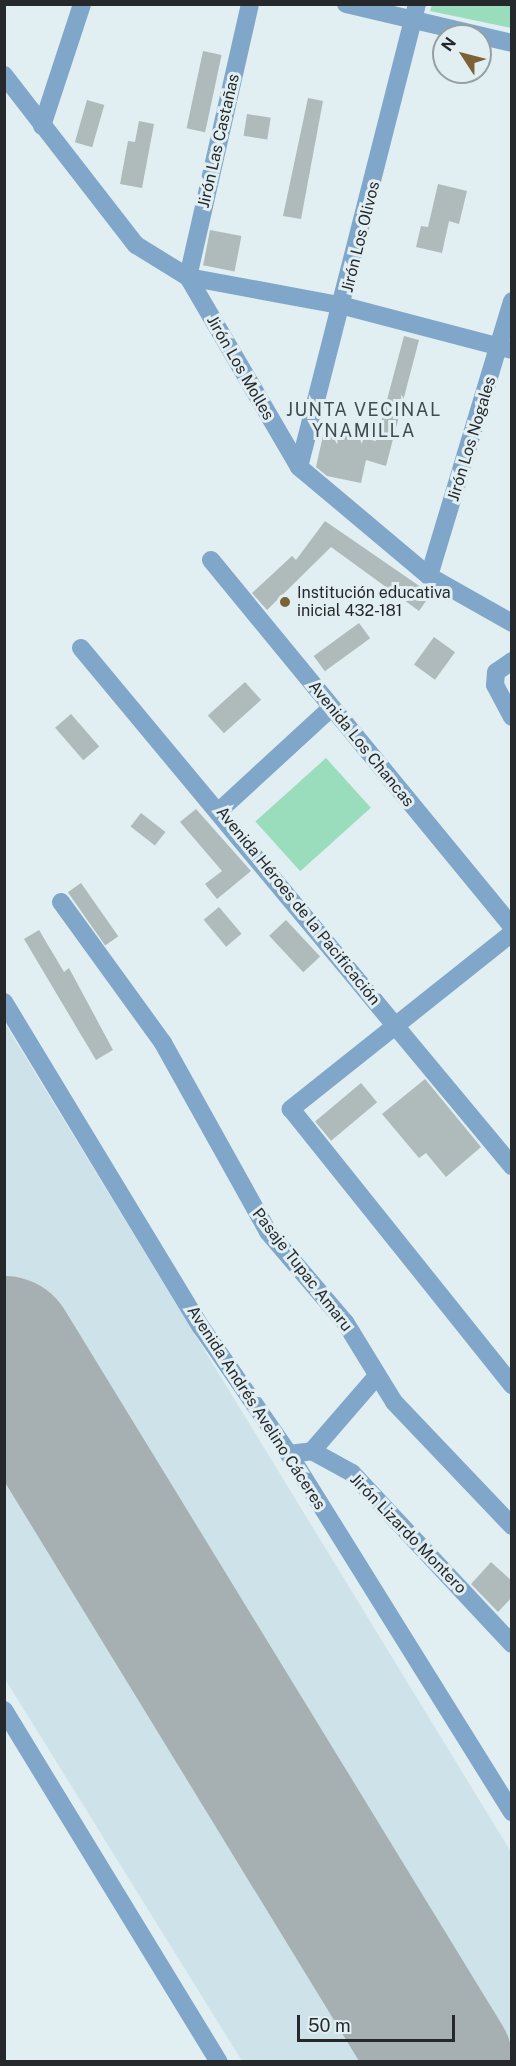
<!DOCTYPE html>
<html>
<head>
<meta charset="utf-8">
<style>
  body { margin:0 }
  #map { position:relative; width:516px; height:2066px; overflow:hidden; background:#e1eef2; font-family:"Public Sans",sans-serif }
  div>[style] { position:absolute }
  .built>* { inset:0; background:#cee3e9 }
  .green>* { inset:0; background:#9addbd; transform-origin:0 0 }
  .runway>* { height:141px; margin:-70.5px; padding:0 70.5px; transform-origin:70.5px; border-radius:70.5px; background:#a6b0b3 }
  .building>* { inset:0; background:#aebbba; transform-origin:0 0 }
  .minor>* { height:18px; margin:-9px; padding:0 9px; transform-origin:9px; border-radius:9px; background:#80a7c9 }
  .dots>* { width:16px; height:16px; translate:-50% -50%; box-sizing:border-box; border:3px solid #e1eef2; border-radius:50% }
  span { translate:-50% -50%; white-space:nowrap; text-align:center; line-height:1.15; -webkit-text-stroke:6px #e1eef2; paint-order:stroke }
  .street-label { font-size:16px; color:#25292b }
  .poi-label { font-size:16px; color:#25292b }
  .left { translate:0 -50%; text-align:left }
  .neighbourhood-label { font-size:18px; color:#404b4e; letter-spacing:1.5px }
  .frame { position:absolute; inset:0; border:6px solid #25292b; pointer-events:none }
  .north { position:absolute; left:432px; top:24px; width:60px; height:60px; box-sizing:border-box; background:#e1eef2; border:2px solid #969fa2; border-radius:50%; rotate:306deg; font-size:16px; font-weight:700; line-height:24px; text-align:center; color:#25292b }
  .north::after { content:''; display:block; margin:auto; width:21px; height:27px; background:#7c6234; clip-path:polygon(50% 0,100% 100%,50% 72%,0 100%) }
  .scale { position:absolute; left:297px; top:2015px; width:158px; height:27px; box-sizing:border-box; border:3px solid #25292b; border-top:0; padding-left:8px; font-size:18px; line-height:21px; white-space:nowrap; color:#25292b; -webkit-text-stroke:4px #e1eef2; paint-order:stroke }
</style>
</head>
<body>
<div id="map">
  <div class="built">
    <div style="clip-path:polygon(4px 1022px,511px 1852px,511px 2061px,242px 2061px,5px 1679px)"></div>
  </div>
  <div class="green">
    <div style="clip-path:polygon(432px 5px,511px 5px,511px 28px,430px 11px)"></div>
    <div style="left:326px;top:758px;width:67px;height:95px;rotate:48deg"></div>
  </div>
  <div class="runway">
    <div style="left:4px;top:1346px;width:839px;rotate:58.54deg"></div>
  </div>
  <div class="building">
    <div style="left:203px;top:51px;width:19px;height:79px;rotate:12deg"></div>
    <div style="clip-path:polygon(308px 98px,323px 101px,301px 219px,283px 216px)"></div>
    <div style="left:87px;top:100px;width:18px;height:44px;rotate:16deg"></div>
    <div style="left:247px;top:114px;width:24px;height:22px;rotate:9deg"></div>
    <div style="clip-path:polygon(139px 121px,154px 124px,142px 188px,120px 184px,128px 141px,135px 142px)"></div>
    <div style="clip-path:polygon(438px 184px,467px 191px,459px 224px,449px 221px,442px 253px,416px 247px,421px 226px,428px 227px)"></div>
    <div style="left:210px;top:230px;width:32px;height:36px;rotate:11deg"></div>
    <div style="clip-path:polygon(404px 336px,419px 340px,386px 466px,366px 460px,361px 483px,327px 476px,316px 467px,324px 431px,376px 441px)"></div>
    <div style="clip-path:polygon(325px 521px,431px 594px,419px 611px,331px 547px,267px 610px,252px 593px,292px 556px,296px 560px)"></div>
    <div style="left:359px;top:623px;width:19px;height:56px;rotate:54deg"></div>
    <div style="left:434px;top:637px;width:26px;height:34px;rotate:36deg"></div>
    <div style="left:245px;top:682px;width:24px;height:50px;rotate:48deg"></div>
    <div style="left:71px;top:714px;width:43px;height:21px;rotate:49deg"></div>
    <div style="clip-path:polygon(196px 809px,251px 871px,217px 899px,205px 884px,222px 871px,180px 822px)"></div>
    <div style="left:141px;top:813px;width:31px;height:17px;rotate:38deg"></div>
    <div style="left:81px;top:883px;width:65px;height:16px;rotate:55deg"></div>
    <div style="left:219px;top:907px;width:35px;height:20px;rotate:50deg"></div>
    <div style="left:286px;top:920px;width:50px;height:23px;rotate:47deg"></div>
    <div style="clip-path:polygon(39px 930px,64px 972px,69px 968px,113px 1050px,96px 1060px,24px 939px)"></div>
    <div style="clip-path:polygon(425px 1079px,481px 1147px,446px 1177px,426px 1153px,419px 1158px,382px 1114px)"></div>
    <div style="left:361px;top:1083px;width:25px;height:60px;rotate:50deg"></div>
    <div style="clip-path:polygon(491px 1562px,512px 1581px,512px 1597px,498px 1612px,471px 1584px)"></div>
  </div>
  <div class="minor">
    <div style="left:250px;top:4px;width:280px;rotate:102.8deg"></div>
    <div style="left:188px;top:277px;width:159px;rotate:10.5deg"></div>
    <div style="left:344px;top:306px;width:174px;rotate:14.7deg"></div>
    <div style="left:346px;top:4px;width:171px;rotate:13.2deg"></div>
    <div style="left:4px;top:75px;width:215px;rotate:52.2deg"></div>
    <div style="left:136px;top:245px;width:61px;rotate:31.6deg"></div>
    <div style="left:188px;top:277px;width:220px;rotate:59.7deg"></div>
    <div style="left:299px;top:467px;width:170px;rotate:40deg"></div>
    <div style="left:429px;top:576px;width:95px;rotate:29.5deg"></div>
    <div style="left:42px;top:126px;width:128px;rotate:-71.8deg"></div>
    <div style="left:299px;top:467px;width:478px;rotate:-75.7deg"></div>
    <div style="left:211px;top:560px;width:474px;rotate:50.6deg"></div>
    <div style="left:429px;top:576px;width:287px;rotate:-73.2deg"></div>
    <div style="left:81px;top:648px;width:674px;rotate:50.24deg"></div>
    <div style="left:512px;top:661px;width:19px;rotate:145deg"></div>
    <div style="left:496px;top:672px;width:13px;rotate:94deg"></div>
    <div style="left:495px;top:685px;width:36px;rotate:62deg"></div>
    <div style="left:219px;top:811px;width:152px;rotate:-42.6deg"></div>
    <div style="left:61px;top:902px;width:174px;rotate:54.1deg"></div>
    <div style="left:163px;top:1043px;width:216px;rotate:60.9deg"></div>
    <div style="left:268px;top:1232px;width:118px;rotate:49.5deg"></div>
    <div style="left:345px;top:1322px;width:94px;rotate:58.5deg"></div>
    <div style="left:394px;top:1402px;width:171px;rotate:46.4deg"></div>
    <div style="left:512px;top:933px;width:283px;rotate:141.5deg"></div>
    <div style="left:291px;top:1109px;width:354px;rotate:51.3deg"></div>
    <div style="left:4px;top:1002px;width:380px;rotate:58.8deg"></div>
    <div style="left:201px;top:1327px;width:155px;rotate:55.3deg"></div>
    <div style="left:289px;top:1454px;width:422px;rotate:58.1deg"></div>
    <div style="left:312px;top:1451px;width:98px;rotate:-49.1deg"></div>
    <div style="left:289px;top:1454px;width:23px;rotate:-7deg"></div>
    <div style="left:312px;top:1451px;width:46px;rotate:28.8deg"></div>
    <div style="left:352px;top:1473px;width:234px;rotate:46.9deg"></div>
    <div style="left:4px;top:1710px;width:412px;rotate:58.6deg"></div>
  </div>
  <div class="dots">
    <div style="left:285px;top:602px;background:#7c6234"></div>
  </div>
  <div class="street-label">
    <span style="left:219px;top:141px;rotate:-77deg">Jirón Las Castañas</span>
    <span style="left:361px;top:237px;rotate:-76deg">Jirón Los Olivos</span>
    <span style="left:240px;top:368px;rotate:60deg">Jirón Los Molles</span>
    <span style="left:472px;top:439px;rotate:-73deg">Jirón Los Nogales</span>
    <span style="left:361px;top:744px;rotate:51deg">Avenida Los Chancas</span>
    <span style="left:298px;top:906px;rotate:51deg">Avenida Héroes de la Pacificación</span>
    <span style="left:302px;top:1270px;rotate:52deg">Pasaje Tupac Amaru</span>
    <span style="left:256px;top:1408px;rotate:57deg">Avenida Andrés Avelino Cáceres</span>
    <span style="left:408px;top:1534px;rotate:46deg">Jirón Lizardo Montero</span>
  </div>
  <div class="poi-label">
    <span class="left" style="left:297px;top:602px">Institución educativa<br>inicial 432-181</span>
  </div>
  <div class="neighbourhood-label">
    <span style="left:364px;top:421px">JUNTA VECINAL<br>YNAMILLA</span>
  </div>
  <div class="frame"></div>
  <div class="north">N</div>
  <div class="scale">50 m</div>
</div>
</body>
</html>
